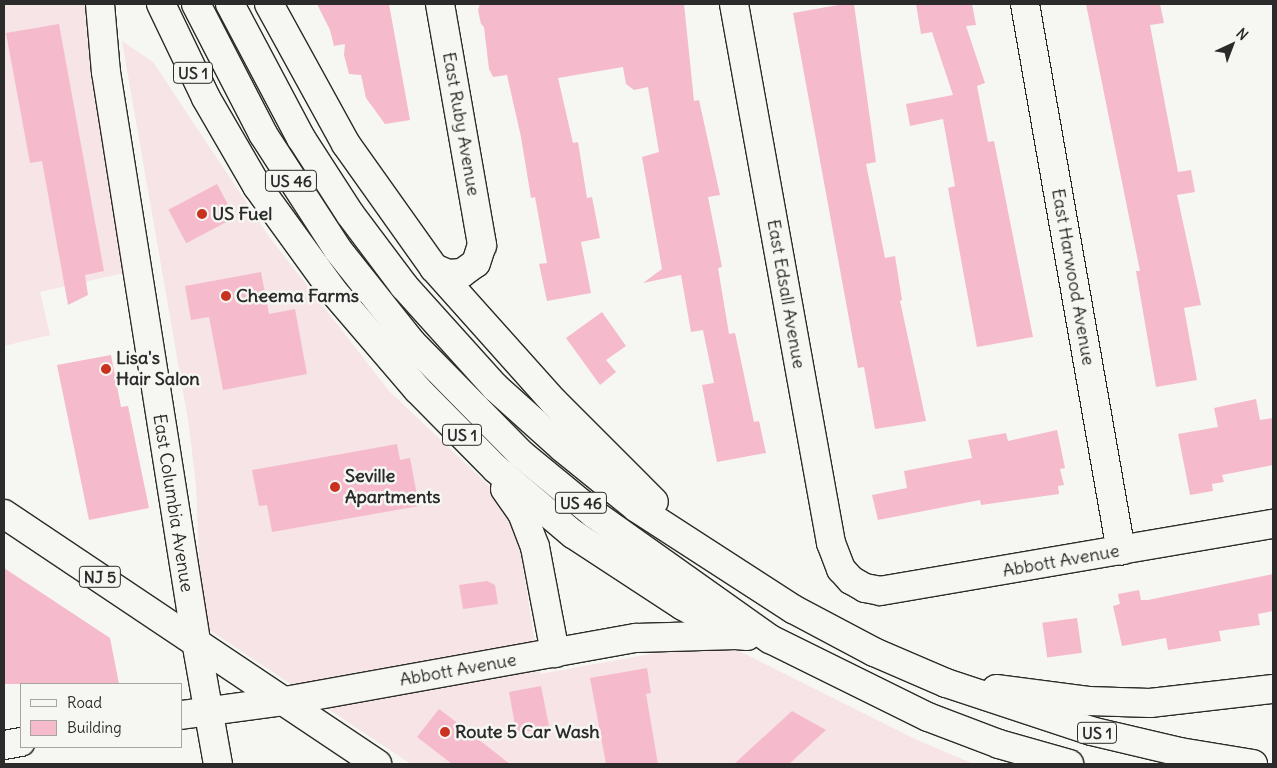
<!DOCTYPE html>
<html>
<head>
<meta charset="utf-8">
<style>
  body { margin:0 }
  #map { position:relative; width:1277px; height:768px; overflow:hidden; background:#f6f6f2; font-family:Delius,sans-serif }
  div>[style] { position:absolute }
  .built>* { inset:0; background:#f6e4e7 }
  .building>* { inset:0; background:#f5bbcc; transform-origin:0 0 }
  .roads { filter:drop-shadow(1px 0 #2b2b2b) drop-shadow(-1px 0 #2b2b2b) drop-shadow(0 1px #2b2b2b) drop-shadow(0 -1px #2b2b2b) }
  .minor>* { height:28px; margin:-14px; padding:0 14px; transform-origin:14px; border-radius:14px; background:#f6f6f2 }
  .major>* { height:28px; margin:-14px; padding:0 14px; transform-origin:14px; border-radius:14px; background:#f6f6f2 }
  .highway>* { height:28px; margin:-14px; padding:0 14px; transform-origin:14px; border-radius:14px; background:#f6f6f2 }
  .dots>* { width:14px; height:14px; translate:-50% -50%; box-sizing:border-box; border:2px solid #f6f6f2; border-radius:50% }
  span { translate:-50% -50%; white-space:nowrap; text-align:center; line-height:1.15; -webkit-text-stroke:5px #f6f6f2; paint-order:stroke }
  .shield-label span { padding:1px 4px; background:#f6f6f2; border:1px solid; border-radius:4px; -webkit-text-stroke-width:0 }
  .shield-label { font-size:16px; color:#2b2b2b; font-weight:700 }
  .street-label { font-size:18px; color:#2b2b2b }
  .poi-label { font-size:18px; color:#2b2b2b; font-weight:700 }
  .left { translate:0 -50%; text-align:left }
  .frame { position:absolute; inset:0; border:5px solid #2b2b2b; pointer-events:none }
  .legend { position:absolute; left:20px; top:683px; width:162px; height:65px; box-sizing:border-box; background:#f6f6f2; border:1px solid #a5a5a2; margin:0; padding:6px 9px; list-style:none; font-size:15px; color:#2b2b2b }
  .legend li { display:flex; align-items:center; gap:10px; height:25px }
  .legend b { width:25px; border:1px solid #a5a5a2 }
  .north { position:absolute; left:1207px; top:20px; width:50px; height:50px; -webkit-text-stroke:4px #f6f6f2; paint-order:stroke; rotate:43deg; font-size:14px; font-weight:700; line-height:20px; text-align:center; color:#2b2b2b }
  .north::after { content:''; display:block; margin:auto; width:18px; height:22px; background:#2b2b2b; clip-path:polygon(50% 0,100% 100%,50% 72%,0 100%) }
</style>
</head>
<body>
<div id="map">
  <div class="built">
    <div style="clip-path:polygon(4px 4px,100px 4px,136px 270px,40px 292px,50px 335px,4px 346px)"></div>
    <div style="clip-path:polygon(122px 41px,153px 62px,270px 238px,389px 391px,505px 501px,520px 549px,540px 674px,651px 654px,713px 648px,735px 649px,917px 740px,974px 764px,411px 764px,202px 625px,196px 486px,189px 426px)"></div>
  </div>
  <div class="building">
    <div style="clip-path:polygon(317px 4px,389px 4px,410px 120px,385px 124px,366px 98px,361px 75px,349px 74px,344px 55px,345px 44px,334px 46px,330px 30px)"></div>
    <div style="clip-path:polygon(480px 4px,684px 4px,694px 101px,699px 100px,720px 195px,708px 197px,722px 267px,718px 268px,729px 334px,735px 333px,754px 422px,759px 421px,766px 453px,717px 462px,702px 385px,714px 383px,703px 330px,691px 332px,681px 275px,643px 283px,662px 269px,642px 157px,659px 152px,648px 87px,634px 90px,626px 84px,623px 67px,558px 78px,573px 143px,578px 142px,587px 198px,592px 197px,600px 238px,581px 242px,591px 293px,547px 301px,539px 264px,547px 263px,535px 197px,531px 198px,521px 137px,507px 75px,493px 77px,489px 69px,484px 27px,481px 24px,478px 10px)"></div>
    <div style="clip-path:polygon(844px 4px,854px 4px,876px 162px,866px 164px,885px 258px,895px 256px,902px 300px,900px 301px,926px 421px,875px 429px,864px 367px,858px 368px,793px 13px)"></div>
    <div style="clip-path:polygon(916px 4px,972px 4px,976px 25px,966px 26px,985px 83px,977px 86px,988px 142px,994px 141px,1033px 337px,977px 347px,948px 188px,955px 186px,943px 119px,910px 126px,906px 104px,953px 95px,932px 32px,921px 34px)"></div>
    <div style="clip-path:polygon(1086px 4px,1160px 4px,1164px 23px,1150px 25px,1161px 83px,1178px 172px,1191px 170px,1195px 192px,1177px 195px,1201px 305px,1184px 308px,1197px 380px,1156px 387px,1136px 271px,1140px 271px)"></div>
    <div style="clip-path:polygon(59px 24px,104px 271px,85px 275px,88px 295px,68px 305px,42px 161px,30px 163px,6px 33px)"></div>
    <div style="left:217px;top:184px;width:38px;height:55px;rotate:62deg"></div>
    <div style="clip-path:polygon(261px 272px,269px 314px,295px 309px,307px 374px,223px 390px,209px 317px,191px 320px,185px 286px)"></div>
    <div style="clip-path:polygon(602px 312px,626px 346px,606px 360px,616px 372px,600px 385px,566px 338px)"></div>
    <div style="clip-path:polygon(111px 355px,121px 407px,128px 406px,149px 508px,89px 520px,57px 365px)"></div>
    <div style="clip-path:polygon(1256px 399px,1260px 420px,1273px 418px,1273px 465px,1222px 475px,1224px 482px,1212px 484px,1213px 491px,1190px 495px,1178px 434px,1218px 427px,1214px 408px)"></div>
    <div style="clip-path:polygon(1057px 430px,1065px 468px,1060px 469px,1064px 485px,1058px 486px,1059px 494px,981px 505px,980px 500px,878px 520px,872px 495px,907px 488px,904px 471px,972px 458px,968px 440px,1006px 433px,1008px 441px)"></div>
    <div style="clip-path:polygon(397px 444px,400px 460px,410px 458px,419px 506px,272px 532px,267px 505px,259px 506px,252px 470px)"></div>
    <div style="clip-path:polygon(4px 568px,110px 638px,119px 684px,4px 684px)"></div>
    <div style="clip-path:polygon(1273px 574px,1273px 611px,1258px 614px,1260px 625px,1219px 631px,1221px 641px,1168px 650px,1166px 638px,1122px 646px,1113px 606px,1120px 604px,1118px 594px,1139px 590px,1141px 600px,1148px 600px)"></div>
    <div style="clip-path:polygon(487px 581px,495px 585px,498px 604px,463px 609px,459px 585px)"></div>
    <div style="left:1077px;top:618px;width:35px;height:35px;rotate:82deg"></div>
    <div style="clip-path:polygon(647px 668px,651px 693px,646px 694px,658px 764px,606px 764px,590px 678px)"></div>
    <div style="clip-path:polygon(541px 686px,550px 731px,516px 731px,509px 692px)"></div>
    <div style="clip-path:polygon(439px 709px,447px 715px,510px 764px,452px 764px,417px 737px)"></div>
    <div style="clip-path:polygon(792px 711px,826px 730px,789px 764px,734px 764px)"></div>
  </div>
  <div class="roads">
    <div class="minor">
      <div style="left:440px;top:4px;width:245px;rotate:80.1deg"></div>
      <div style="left:734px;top:4px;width:548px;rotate:79.8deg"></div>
      <div style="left:831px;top:543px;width:28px;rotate:69deg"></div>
      <div style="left:841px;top:569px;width:15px;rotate:48deg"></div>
      <div style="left:851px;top:580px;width:16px;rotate:30deg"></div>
      <div style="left:865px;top:588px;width:15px;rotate:11deg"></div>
      <div style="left:880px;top:591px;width:399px;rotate:-9.7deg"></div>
      <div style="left:1025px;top:4px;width:555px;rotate:80.05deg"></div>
      <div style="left:196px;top:641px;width:125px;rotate:79.9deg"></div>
      <div style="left:181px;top:715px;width:105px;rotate:-7.7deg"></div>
      <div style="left:285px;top:701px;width:357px;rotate:-10.2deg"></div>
      <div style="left:636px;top:638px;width:100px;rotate:-1.7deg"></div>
      <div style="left:4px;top:745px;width:17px;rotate:-10deg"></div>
    </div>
    <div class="major">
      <div style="left:100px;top:4px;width:68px;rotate:85deg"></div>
      <div style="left:106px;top:72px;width:576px;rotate:81.01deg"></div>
      <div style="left:4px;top:514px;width:449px;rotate:33.8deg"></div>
    </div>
    <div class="highway">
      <div style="left:161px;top:4px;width:104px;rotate:64.4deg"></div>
      <div style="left:206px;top:98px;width:102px;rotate:59.9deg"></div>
      <div style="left:257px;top:186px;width:130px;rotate:54.1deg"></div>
      <div style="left:333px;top:291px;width:130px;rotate:49.4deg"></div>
      <div style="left:418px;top:390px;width:111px;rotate:45.4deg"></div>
      <div style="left:496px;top:469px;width:101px;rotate:40.2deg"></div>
      <div style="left:573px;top:534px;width:131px;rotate:33.2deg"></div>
      <div style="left:683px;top:606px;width:60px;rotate:28.7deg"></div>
      <div style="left:736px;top:635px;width:11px;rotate:5deg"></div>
      <div style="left:196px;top:4px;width:146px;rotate:62.7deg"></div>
      <div style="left:263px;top:134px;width:138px;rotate:57.1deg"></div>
      <div style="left:338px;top:250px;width:119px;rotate:51.5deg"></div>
      <div style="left:412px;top:343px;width:156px;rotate:45.5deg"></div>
      <div style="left:521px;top:454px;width:94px;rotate:39.4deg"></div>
      <div style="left:594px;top:514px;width:216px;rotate:35.4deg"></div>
      <div style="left:770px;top:639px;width:176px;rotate:26.3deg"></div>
      <div style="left:928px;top:717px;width:76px;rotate:20.8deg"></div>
      <div style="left:999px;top:744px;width:73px;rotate:15.9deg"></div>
      <div style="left:230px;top:4px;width:152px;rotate:62.1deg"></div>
      <div style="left:301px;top:138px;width:90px;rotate:57.2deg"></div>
      <div style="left:350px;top:214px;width:90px;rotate:53.1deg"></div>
      <div style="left:404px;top:286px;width:136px;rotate:48deg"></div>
      <div style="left:495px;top:387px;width:91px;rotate:41.9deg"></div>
      <div style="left:563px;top:448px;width:95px;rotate:39deg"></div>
      <div style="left:637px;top:508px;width:186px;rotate:32.9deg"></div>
      <div style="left:793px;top:609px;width:92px;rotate:28deg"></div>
      <div style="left:874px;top:652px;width:78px;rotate:23.3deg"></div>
      <div style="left:946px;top:683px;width:153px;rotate:18.3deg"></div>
      <div style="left:1091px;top:731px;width:91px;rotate:13.3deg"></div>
      <div style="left:1180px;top:752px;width:74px;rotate:9.3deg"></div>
      <div style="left:269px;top:4px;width:160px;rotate:61.2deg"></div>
      <div style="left:346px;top:144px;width:152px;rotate:54.6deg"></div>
      <div style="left:434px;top:268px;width:180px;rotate:48.2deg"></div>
      <div style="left:554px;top:402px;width:141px;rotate:45deg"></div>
      <div style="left:434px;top:268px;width:15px;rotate:23deg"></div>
      <div style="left:448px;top:274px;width:14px;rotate:-4deg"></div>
      <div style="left:462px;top:273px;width:17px;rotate:-36deg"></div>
      <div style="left:476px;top:263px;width:19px;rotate:-72deg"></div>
      <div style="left:505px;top:489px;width:29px;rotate:55deg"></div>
      <div style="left:522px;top:513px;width:36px;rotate:69deg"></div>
      <div style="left:535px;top:547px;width:108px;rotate:79.3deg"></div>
      <div style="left:996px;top:689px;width:93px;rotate:7.4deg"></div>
      <div style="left:1088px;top:701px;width:62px;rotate:1.8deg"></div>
      <div style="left:1150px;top:703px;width:124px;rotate:-6.5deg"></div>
    </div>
  </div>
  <div class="dots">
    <div style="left:202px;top:214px;background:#c8321e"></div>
    <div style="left:226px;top:296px;background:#c8321e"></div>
    <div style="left:106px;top:369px;background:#c8321e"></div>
    <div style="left:335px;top:487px;background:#c8321e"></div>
    <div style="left:445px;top:732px;background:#c8321e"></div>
  </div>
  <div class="shield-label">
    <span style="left:193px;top:73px">US 1</span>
    <span style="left:291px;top:181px">US 46</span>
    <span style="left:462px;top:435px">US 1</span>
    <span style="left:581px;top:503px">US 46</span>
    <span style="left:100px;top:577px">NJ 5</span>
    <span style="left:1097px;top:733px">US 1</span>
  </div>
  <div class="street-label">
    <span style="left:461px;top:124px;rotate:80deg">East Ruby Avenue</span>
    <span style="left:1073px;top:277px;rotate:80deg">East Harwood Avenue</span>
    <span style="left:786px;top:294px;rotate:80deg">East Edsall Avenue</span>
    <span style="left:173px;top:503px;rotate:81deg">East Columbia Avenue</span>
    <span style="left:1061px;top:561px;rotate:-10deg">Abbott Avenue</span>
    <span style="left:458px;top:670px;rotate:-10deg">Abbott Avenue</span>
  </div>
  <div class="poi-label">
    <span class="left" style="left:212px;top:214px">US Fuel</span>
    <span class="left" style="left:236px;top:296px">Cheema Farms</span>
    <span class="left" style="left:116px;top:369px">Lisa's<br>Hair Salon</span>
    <span class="left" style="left:345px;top:487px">Seville<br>Apartments</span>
    <span class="left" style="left:455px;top:732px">Route 5 Car Wash</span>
  </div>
  <div class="frame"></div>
  <ul class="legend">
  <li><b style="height:6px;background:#f6f6f2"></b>Road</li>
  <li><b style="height:14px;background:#f5bbcc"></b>Building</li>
  </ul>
  <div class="north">N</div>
</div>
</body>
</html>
